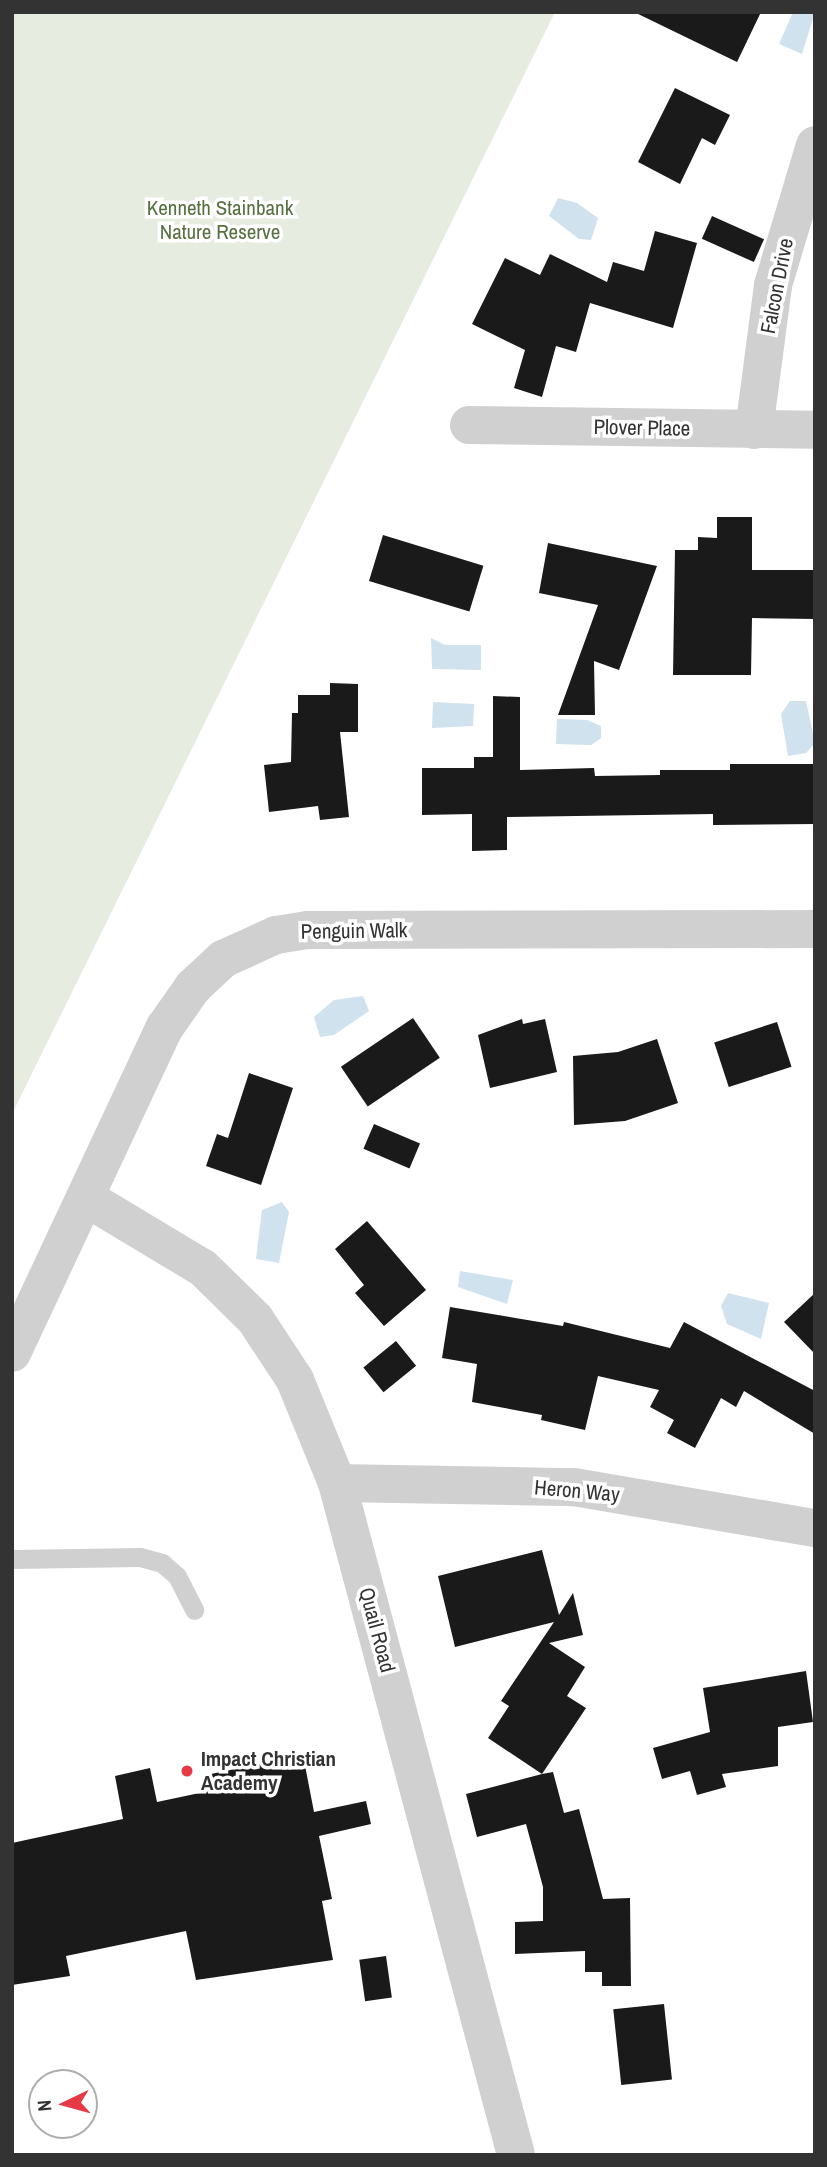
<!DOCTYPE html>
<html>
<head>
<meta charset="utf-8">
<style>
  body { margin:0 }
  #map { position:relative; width:827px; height:2167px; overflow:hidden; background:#fff; font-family:"Archivo Narrow",sans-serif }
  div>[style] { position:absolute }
  .green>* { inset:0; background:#e6ecdf }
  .water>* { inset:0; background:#cfe2ee }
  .building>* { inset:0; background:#1a1a1a; transform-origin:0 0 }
  .lane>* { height:19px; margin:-9.5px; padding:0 9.5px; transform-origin:9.5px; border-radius:9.5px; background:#d0d0d0 }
  .street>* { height:38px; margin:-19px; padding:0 19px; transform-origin:19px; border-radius:19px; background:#d0d0d0 }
  .dots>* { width:19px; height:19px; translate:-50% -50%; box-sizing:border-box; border:4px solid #fff; border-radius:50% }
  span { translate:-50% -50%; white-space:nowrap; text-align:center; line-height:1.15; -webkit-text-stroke:7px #fff; paint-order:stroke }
  .park-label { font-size:21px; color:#56703f }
  .street-label { font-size:21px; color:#333 }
  .poi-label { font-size:21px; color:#333; font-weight:700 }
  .left { translate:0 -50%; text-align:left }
  .frame { position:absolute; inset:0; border:14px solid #333; pointer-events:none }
  .north { position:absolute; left:28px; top:2069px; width:70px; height:70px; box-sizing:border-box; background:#fff; border:2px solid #adadad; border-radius:50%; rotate:265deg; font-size:19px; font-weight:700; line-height:28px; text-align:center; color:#333 }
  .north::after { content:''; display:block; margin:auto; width:24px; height:32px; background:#e63946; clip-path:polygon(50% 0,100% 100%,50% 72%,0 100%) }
</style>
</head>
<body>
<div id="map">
  <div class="green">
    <div style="clip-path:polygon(12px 12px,555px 12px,12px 1114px)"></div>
  </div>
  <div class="water">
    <div style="clip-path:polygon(793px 12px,815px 12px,802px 54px,779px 44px)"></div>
    <div style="clip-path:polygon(558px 198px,577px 203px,598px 218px,591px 240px,579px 239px,549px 216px)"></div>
    <div style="clip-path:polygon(431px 638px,445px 645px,481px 645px,481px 670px,432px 669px)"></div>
    <div style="clip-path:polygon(790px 701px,806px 701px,815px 743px,806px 753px,788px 756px,781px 714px)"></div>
    <div style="clip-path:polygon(433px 702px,474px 704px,473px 726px,432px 728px)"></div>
    <div style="clip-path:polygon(557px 719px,587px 720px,601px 726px,601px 738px,591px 745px,556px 744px)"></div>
    <div style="clip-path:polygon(363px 996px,369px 1011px,334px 1035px,320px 1037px,314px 1017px,334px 1000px)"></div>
    <div style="clip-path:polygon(282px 1202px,289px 1212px,279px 1263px,256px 1259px,262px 1210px)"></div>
    <div style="clip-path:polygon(460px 1271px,513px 1280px,507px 1304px,458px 1287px)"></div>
    <div style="clip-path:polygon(728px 1293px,769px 1303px,761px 1339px,727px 1324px,721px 1306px)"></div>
  </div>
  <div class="building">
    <div style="clip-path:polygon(634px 12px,761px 12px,737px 62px)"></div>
    <div style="clip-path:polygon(675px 88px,730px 115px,715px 145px,702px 138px,680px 184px,638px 162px)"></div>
    <div style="left:712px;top:216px;width:57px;height:25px;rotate:24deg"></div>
    <div style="clip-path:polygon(655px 231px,697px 243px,673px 328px,590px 303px,576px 352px,556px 346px,542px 397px,514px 388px,525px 350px,472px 324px,505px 258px,540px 275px,550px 254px,607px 282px,613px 262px,644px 271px)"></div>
    <div style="clip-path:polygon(717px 517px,752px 517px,752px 570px,815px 570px,815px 619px,752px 618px,751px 675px,673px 675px,675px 550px,698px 550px,698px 537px,717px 538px)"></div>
    <div style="left:383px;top:535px;width:105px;height:48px;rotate:17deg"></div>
    <div style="clip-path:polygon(548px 543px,657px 566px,619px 670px,594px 661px,595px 715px,558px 715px,598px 605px,539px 593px)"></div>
    <div style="clip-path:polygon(330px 683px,358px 684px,358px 732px,340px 732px,349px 817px,320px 820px,318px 806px,269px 812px,264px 765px,291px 762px,292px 713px,298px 713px,298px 695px,330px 695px)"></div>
    <div style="clip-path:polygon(493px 696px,520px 697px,520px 770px,594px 768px,595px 776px,660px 775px,660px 770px,730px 770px,730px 764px,815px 764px,815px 824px,713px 825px,713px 814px,507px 817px,507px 850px,472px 851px,472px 814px,422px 815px,422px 768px,474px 768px,474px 757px,493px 757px)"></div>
    <div style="left:413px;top:1018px;width:48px;height:87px;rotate:56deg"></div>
    <div style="clip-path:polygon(522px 1019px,523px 1024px,545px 1019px,557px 1072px,490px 1088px,478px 1035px)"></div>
    <div style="left:777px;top:1022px;width:47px;height:66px;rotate:72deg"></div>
    <div style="clip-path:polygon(657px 1039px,678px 1103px,625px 1121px,574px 1125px,573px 1056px,618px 1052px)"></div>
    <div style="clip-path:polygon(249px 1073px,293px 1088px,261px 1185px,206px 1166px,217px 1134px,228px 1138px)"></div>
    <div style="left:374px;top:1124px;width:50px;height:27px;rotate:23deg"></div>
    <div style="clip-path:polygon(367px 1221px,426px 1290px,384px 1326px,355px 1293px,364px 1285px,335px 1249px)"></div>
    <div style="clip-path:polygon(815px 1293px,815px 1354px,784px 1322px)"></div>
    <div style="clip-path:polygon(450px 1307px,563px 1326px,564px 1322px,670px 1348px,684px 1322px,815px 1391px,815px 1434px,744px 1391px,736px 1407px,721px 1398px,695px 1448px,667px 1433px,674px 1420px,650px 1407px,659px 1390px,598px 1376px,585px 1430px,541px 1420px,542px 1415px,472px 1402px,477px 1364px,442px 1358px)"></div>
    <div style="left:396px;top:1341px;width:32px;height:42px;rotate:51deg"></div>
    <div style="clip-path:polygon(542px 1550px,559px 1615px,573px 1593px,583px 1635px,549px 1643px,585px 1667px,567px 1696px,586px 1708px,542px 1774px,553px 1772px,564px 1813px,579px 1809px,603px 1899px,630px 1898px,631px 1986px,602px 1986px,602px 1972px,585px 1972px,585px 1951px,515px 1954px,515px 1922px,543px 1921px,543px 1887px,526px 1824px,477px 1837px,466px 1794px,542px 1774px,488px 1738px,509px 1706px,501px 1701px,554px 1622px,455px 1647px,438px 1576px)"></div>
    <div style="clip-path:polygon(806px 1671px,813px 1722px,778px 1727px,778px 1766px,722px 1774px,726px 1787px,697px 1795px,690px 1771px,662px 1779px,653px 1748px,710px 1732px,703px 1688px)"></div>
    <div style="clip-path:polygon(303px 1755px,314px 1812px,366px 1801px,371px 1824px,319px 1836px,332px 1899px,322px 1901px,333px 1960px,196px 1980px,186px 1931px,66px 1956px,70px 1976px,12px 1985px,12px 1843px,123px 1819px,115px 1776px,150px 1768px,157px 1802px,209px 1791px,206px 1775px)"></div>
    <div style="left:386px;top:1956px;width:42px;height:27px;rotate:82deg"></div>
    <div style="left:664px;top:2004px;width:76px;height:51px;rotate:84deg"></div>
  </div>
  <div class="lane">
    <div style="left:12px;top:1559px;width:128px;rotate:-0.9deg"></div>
    <div style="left:140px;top:1557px;width:23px;rotate:15deg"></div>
    <div style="left:162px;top:1563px;width:20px;rotate:41deg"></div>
    <div style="left:177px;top:1576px;width:38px;rotate:63deg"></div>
  </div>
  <div class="street">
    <div style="left:469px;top:425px;width:346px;rotate:0.8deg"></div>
    <div style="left:754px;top:430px;width:146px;rotate:-82.5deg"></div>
    <div style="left:773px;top:285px;width:146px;rotate:-73.3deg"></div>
    <div style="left:88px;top:1199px;width:134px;rotate:31deg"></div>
    <div style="left:203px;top:1268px;width:73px;rotate:44.4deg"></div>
    <div style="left:255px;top:1319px;width:73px;rotate:56.7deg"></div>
    <div style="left:295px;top:1380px;width:111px;rotate:67.8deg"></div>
    <div style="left:337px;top:1483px;width:695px;rotate:75.08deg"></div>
    <div style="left:12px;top:1353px;width:360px;rotate:-64.9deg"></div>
    <div style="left:165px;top:1027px;width:49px;rotate:-55deg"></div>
    <div style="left:193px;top:987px;width:41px;rotate:-43deg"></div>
    <div style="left:223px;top:959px;width:58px;rotate:-24.4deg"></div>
    <div style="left:276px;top:935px;width:32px;rotate:-9deg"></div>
    <div style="left:308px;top:930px;width:507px;rotate:-0.11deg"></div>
    <div style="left:337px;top:1483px;width:237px;rotate:1deg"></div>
    <div style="left:574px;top:1487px;width:244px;rotate:9.7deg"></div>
  </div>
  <div class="dots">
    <div style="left:187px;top:1771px;background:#e63946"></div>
  </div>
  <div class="park-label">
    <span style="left:220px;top:220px">Kenneth Stainbank<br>Nature Reserve</span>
  </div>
  <div class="street-label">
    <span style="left:777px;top:286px;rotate:-79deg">Falcon Drive</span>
    <span style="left:642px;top:428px;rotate:1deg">Plover Place</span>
    <span style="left:354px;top:931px;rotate:-1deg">Penguin Walk</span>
    <span style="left:577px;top:1491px;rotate:5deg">Heron Way</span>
    <span style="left:377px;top:1630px;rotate:75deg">Quail Road</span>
  </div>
  <div class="poi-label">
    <span class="left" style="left:201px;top:1771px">Impact Christian<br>Academy</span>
  </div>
  <div class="frame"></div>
  <div class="north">N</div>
</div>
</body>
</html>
